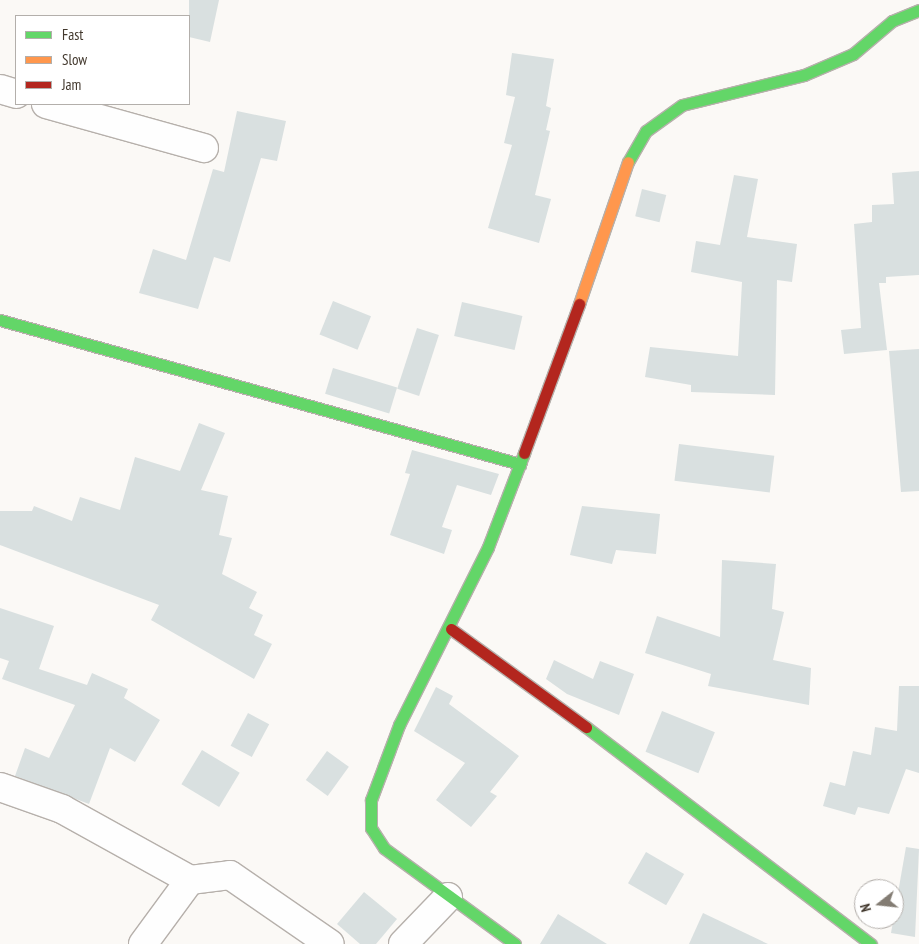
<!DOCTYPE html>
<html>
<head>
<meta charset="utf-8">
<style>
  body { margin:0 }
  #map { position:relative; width:919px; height:944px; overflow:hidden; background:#fbf9f6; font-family:"PT Sans Narrow",sans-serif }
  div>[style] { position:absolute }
  .building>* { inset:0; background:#d9e0e0; transform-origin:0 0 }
  .roads { filter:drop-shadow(1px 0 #b6b0ab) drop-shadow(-1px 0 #b6b0ab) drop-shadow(0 1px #b6b0ab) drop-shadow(0 -1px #b6b0ab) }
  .street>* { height:28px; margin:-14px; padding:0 14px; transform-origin:14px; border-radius:14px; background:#fefefe }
  .fast>* { height:11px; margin:-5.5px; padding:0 5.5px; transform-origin:5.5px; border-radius:5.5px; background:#63d668 }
  .slow>* { height:11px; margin:-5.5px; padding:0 5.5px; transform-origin:5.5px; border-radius:5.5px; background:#ff974d }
  .jam>* { height:11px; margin:-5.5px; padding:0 5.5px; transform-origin:5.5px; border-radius:5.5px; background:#b3261e }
  span { translate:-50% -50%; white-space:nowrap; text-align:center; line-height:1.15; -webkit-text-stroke:4px #fff; paint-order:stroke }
  .legend { position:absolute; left:15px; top:15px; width:175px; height:90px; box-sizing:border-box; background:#fff; border:1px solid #b3afab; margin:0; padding:6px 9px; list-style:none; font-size:15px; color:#42382d }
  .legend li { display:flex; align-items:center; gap:10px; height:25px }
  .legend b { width:25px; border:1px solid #b3afab }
  .north { position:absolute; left:854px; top:879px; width:50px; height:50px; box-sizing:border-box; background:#fff; border:1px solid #b3afab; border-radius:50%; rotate:254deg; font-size:14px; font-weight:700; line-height:20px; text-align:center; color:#42382d }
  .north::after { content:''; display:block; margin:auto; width:18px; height:22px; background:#837c73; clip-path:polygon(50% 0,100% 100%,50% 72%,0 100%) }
</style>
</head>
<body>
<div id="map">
  <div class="building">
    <div style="clip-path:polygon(189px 0,219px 0,210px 42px,189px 37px)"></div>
    <div style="clip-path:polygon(512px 53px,554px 59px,546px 106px,551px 108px,546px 130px,550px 131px,535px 195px,551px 199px,539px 243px,488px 228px,512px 145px,504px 143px,515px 97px,506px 95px)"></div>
    <div style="clip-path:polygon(237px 111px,286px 121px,277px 161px,261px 158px,230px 262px,214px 257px,198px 309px,139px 293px,153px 249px,186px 260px,213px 169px,224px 172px)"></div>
    <div style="clip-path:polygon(919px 171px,919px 275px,886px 277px,886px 283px,879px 283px,887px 350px,844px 354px,841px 330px,861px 328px,854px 224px,872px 222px,872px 205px,894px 204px,892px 173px)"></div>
    <div style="clip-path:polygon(734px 175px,758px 179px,747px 237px,797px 244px,792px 282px,777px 280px,775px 395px,691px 392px,691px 385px,645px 377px,650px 347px,738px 356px,742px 282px,691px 272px,696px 241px,720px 245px)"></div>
    <div style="left:642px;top:189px;width:25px;height:28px;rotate:14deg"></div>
    <div style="left:333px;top:301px;width:41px;height:36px;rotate:22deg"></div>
    <div style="left:462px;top:302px;width:62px;height:35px;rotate:13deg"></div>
    <div style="left:417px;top:328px;width:23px;height:64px;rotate:18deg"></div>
    <div style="clip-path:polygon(919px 349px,919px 491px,901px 492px,889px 351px)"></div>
    <div style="left:333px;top:368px;width:67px;height:27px;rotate:17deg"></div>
    <div style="clip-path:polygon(199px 423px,225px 433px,201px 490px,228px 496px,219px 535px,232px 538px,222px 574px,257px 592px,249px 608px,263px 615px,254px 635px,272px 644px,254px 679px,151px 620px,159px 605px,0 545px,0 511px,32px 511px,34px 506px,72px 521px,80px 497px,120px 510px,135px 457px,180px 471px)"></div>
    <div style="left:679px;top:444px;width:96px;height:37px;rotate:7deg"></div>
    <div style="clip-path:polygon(412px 450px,499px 474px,491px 495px,457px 485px,442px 527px,452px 530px,444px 554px,390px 535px,410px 474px,405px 473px)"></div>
    <div style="clip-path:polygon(582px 506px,660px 514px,656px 554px,616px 550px,612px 564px,570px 555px)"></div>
    <div style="clip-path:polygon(722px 560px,776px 564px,772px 609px,784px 612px,773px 660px,811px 668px,809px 705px,708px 686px,711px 674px,645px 653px,657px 616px,720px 637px)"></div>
    <div style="clip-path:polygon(0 608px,54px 626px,39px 669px,87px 685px,92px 673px,128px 689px,124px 698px,160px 720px,135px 762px,110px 748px,89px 804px,15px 776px,25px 748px,49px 758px,75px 705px,2px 679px,9px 661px,0 658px)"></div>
    <div style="clip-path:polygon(554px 660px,593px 679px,600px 661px,634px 674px,619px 715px,567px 694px,546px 679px)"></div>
    <div style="clip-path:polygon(899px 686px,919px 686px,919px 773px,906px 769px,889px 814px,858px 807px,855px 815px,823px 806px,830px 782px,845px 786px,853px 751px,871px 755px,875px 727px,897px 731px)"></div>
    <div style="clip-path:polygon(436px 687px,453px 696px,449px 704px,519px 756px,490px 792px,497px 796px,471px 827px,436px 800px,465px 763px,414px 731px)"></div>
    <div style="left:662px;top:711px;width:57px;height:44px;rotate:22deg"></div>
    <div style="left:248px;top:713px;width:24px;height:37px;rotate:28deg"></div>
    <div style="left:202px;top:750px;width:44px;height:40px;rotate:31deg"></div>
    <div style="left:327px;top:751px;width:27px;height:36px;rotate:36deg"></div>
    <div style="clip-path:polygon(906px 847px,919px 849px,915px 937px,891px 933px)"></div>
    <div style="left:646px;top:852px;width:44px;height:36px;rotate:30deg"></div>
    <div style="clip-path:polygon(364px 892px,397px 919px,376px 944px,360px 944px,337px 924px)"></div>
    <div style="clip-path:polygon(703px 913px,768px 944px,689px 944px)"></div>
    <div style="clip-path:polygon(558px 914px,607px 944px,540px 944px)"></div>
  </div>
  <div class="roads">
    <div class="street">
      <div style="left:0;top:89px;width:17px;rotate:17deg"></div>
      <div style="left:46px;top:104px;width:164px;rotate:15.6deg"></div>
      <div style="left:0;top:787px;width:66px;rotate:19.5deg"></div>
      <div style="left:62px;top:809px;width:146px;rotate:29deg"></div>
      <div style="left:190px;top:880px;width:40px;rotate:-7.1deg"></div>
      <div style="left:230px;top:875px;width:121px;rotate:34.6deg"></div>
      <div style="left:143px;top:944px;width:79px;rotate:-53.7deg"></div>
      <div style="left:403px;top:944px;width:65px;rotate:-46.2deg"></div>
    </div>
    <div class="fast">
      <div style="left:628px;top:162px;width:36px;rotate:-60deg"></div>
      <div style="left:646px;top:131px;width:44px;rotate:-35.8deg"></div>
      <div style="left:682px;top:105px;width:126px;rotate:-13.8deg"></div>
      <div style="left:804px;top:75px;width:53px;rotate:-23.2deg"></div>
      <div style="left:853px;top:54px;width:51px;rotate:-40.2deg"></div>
      <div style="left:892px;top:21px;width:29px;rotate:-22deg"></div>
      <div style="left:0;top:320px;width:540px;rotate:15.48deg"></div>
      <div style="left:586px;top:727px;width:358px;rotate:37.3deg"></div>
      <div style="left:515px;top:944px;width:162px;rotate:-143.8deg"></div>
      <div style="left:384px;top:848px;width:24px;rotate:-123deg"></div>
      <div style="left:371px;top:828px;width:28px;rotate:-90deg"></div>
      <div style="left:371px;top:800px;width:80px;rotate:-69.5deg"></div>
      <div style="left:399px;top:725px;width:199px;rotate:-63.4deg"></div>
      <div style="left:488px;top:547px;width:101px;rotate:-69deg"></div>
    </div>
    <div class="slow">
      <div style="left:579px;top:304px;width:150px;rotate:-71deg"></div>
    </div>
    <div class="jam">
      <div style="left:524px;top:453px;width:159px;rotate:-69.7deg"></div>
      <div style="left:451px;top:629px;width:167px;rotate:36deg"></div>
    </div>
  </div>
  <ul class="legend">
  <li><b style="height:6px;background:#63d668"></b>Fast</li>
  <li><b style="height:6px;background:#ff974d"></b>Slow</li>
  <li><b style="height:6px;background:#b3261e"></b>Jam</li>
  </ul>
  <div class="north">N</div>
</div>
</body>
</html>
